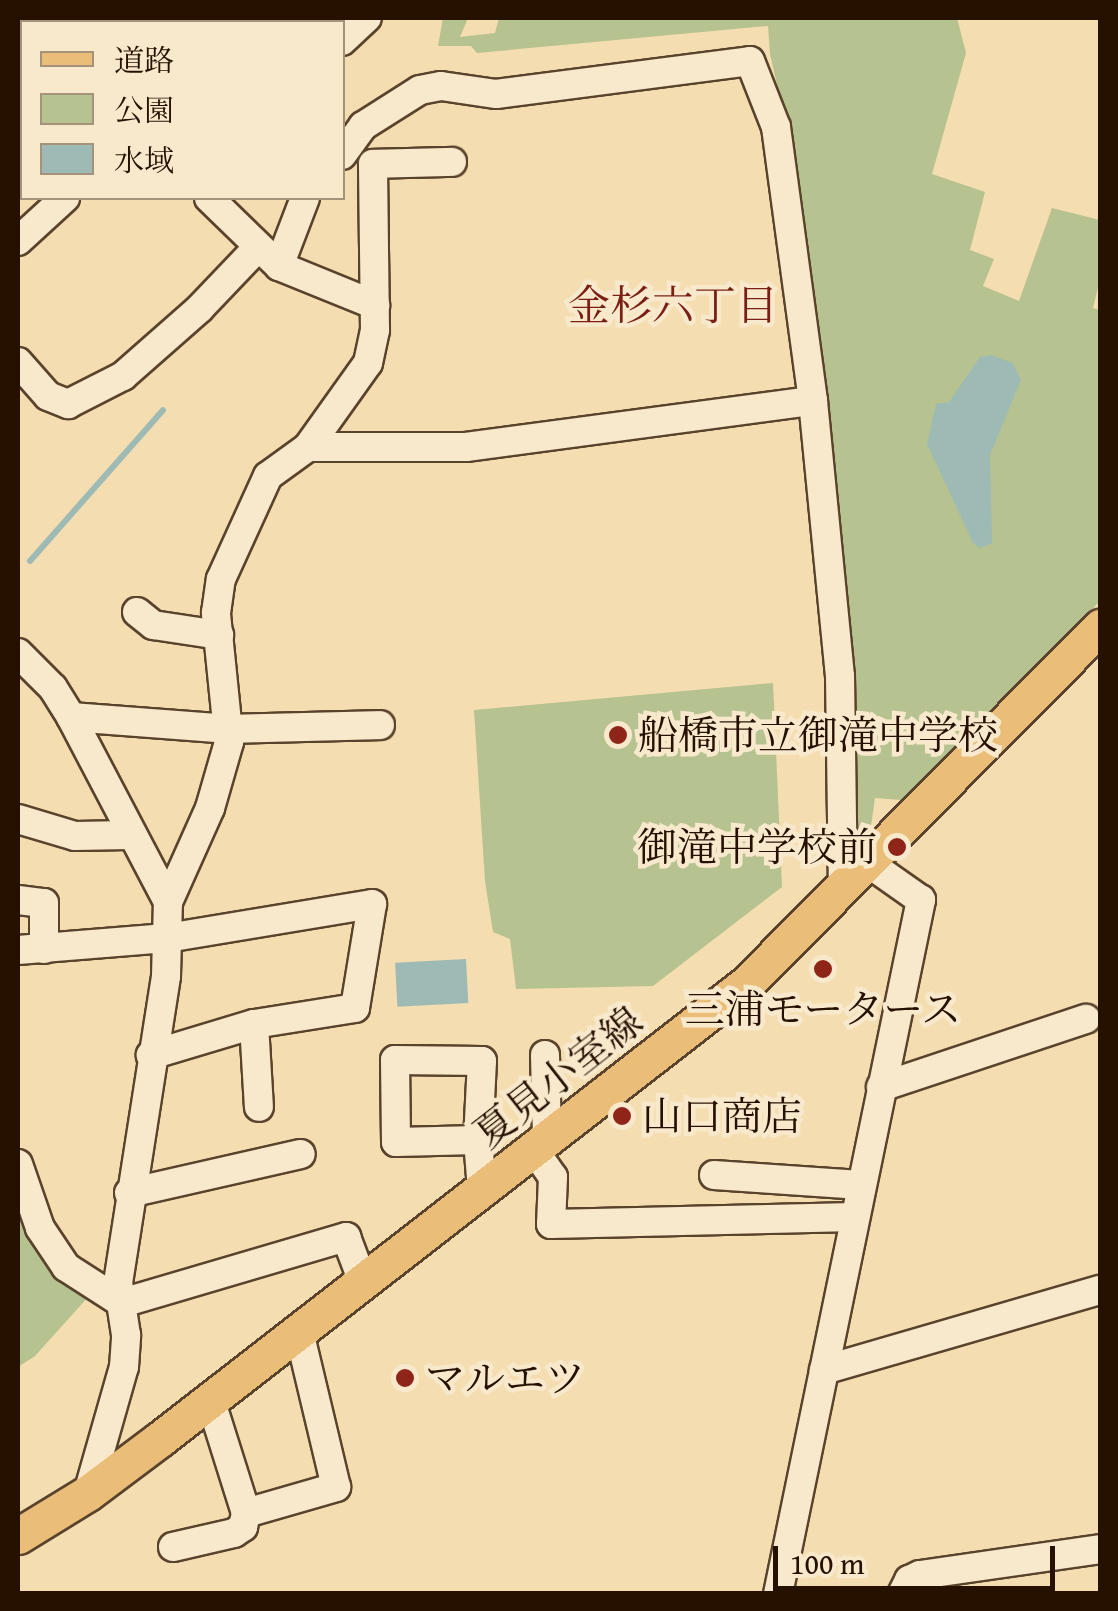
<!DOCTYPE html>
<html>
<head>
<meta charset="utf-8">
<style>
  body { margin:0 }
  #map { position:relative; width:1118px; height:1611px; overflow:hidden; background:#f4ddb0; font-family:"Gentium Book Plus","Noto Serif JP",serif }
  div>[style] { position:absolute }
  .green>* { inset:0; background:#b6c28f }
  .water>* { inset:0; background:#9ebab4; transform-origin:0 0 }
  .stream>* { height:6px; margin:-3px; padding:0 3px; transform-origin:3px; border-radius:3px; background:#9ebab4 }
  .roads { filter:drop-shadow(2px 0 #5a432c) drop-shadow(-2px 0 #5a432c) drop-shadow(0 2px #5a432c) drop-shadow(0 -2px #5a432c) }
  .minor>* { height:28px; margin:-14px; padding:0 14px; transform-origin:14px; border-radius:14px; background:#f8e9cc }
  .major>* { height:35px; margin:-17.5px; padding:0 17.5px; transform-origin:17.5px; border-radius:17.5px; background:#eabe78 }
  .dots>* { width:28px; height:28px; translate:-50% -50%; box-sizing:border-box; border:5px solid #f8e9cc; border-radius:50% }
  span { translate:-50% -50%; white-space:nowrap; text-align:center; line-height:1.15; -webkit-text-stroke:9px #f8e9cc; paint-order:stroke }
  .poi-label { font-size:40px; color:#261000 }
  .left { translate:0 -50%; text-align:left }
  .right { translate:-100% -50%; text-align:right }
  .street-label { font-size:40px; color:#261000 }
  .neighbourhood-label { font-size:42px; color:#7a1f14 }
  .frame { position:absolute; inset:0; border:20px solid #261000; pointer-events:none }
  .legend { position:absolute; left:20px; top:20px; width:325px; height:180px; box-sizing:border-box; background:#f8e9cc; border:2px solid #a4927a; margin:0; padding:12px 18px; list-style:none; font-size:30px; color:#261000 }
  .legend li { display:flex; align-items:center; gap:20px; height:50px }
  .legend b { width:50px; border:2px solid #a4927a }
  .scale { position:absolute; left:773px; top:1546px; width:282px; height:45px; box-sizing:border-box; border:5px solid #261000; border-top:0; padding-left:12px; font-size:30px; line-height:35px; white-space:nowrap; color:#261000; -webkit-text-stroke:8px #f8e9cc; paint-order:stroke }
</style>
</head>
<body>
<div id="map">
  <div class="green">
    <div style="clip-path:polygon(443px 18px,468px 18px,460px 37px,495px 33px,499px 18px,957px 18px,966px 53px,932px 174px,985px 192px,970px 250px,994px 259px,983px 286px,1019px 301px,1052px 208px,1100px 220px,1100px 279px,1093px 308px,1100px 310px,1100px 601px,901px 800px,875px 798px,870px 833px,847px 854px,794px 159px,770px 54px,768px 26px,477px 53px,471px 46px,438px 46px)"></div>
    <div style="clip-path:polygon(773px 683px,782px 887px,653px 986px,516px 989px,510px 939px,493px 932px,485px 881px,474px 710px)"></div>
    <div style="clip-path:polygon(19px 1214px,59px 1271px,89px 1296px,35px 1356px,18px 1367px)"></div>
  </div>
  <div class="water">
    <div style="clip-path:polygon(991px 355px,1013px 363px,1021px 380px,990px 455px,992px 543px,980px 548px,973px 543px,927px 444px,936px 404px,949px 402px,980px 357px)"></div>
    <div style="left:466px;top:959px;width:44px;height:71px;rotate:87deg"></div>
  </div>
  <div class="stream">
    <div style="left:30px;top:561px;width:201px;rotate:-48.6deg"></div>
  </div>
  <div class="roads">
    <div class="minor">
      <div style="left:84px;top:18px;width:6px;rotate:39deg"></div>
      <div style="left:202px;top:22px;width:6px;rotate:-45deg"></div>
      <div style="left:18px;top:31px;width:9px;rotate:63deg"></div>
      <div style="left:342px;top:41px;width:34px;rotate:-43deg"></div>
      <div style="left:18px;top:130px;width:6px;rotate:-51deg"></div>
      <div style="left:342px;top:155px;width:36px;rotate:-54deg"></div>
      <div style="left:363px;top:126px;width:67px;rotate:-32.3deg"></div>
      <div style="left:420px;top:90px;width:21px;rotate:-11deg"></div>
      <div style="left:441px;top:86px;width:56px;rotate:8.3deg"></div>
      <div style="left:496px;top:94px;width:256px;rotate:-7.4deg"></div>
      <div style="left:750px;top:61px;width:71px;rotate:68.5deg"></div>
      <div style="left:776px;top:127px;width:276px;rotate:82.3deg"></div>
      <div style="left:813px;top:401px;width:276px;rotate:84.4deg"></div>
      <div style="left:840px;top:676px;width:210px;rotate:89.2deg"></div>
      <div style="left:209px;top:198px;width:98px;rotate:44.2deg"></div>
      <div style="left:279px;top:266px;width:104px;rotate:22.1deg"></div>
      <div style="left:18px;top:241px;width:64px;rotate:-42.5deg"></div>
      <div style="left:279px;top:266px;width:73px;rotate:-69.1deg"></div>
      <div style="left:18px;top:362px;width:45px;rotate:48.6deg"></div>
      <div style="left:48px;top:396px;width:22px;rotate:22deg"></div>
      <div style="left:68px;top:404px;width:62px;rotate:-27deg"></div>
      <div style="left:123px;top:376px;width:103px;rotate:-41.4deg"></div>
      <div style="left:200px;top:308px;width:84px;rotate:-46.4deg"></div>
      <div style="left:308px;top:447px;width:158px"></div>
      <div style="left:466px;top:447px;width:350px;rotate:-7.6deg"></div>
      <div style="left:137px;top:612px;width:21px;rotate:39deg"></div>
      <div style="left:153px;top:625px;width:67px;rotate:8.6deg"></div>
      <div style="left:18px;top:653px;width:49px;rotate:45deg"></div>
      <div style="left:53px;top:688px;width:34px;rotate:58deg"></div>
      <div style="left:71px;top:717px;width:209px;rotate:62.3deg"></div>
      <div style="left:71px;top:717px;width:159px;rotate:4.3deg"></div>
      <div style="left:230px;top:729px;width:150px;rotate:-1.5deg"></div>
      <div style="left:18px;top:819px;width:59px;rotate:16.6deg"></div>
      <div style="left:75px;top:836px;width:54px;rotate:-1.1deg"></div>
      <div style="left:18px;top:900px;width:26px;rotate:7deg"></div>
      <div style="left:44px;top:903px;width:46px;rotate:90deg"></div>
      <div style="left:18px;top:950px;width:149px;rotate:-4.6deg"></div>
      <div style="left:167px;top:938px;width:208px;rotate:-9.4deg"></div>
      <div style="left:372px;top:904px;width:105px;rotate:99.3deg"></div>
      <div style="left:355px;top:1008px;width:102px;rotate:171deg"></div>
      <div style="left:254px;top:1024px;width:108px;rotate:163.2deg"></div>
      <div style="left:254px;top:1024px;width:83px;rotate:86.6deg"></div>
      <div style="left:545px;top:1055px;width:84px;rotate:88.6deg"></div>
      <div style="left:881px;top:1087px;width:216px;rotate:-18.4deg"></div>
      <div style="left:478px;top:1140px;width:79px;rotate:-87.1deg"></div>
      <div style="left:482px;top:1061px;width:87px;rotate:-179.3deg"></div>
      <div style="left:395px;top:1060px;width:82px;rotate:89.3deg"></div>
      <div style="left:396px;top:1142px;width:82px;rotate:-1.4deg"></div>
      <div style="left:478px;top:1140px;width:50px;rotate:85.4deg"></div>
      <div style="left:534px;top:1150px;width:33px;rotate:55deg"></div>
      <div style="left:553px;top:1177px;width:47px;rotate:92.4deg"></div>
      <div style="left:551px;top:1224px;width:304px;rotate:-1.3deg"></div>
      <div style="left:18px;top:1164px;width:68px;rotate:71deg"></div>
      <div style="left:40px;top:1228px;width:47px;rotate:56.3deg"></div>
      <div style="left:66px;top:1267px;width:67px;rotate:32.7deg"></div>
      <div style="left:122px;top:1303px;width:234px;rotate:-16.4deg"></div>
      <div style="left:346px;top:1237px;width:48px;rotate:69.3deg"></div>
      <div style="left:714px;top:1175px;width:147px;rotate:3.9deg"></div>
      <div style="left:129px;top:1193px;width:176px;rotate:-12.8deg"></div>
      <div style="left:824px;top:1370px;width:287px;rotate:-16.2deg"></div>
      <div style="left:88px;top:1493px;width:131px;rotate:-74.1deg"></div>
      <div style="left:124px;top:1367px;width:32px;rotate:-86deg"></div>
      <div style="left:126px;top:1335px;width:53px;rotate:-98.7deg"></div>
      <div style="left:118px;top:1283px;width:311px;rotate:-81.1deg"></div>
      <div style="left:166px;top:976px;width:74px;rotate:-88.5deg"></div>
      <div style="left:168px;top:902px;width:103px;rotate:-65.9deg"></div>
      <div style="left:210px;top:808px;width:69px;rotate:-73.9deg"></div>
      <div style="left:229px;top:742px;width:130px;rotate:-95.8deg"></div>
      <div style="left:216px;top:613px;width:34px;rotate:-82deg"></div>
      <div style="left:221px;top:579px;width:113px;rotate:-65.5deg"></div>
      <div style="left:268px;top:476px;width:49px;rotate:-35.9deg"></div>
      <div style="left:308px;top:447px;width:103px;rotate:-54.5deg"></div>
      <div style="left:368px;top:363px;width:34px;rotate:-78deg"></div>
      <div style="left:375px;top:330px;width:166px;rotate:-90.7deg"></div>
      <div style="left:373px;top:164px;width:79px;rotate:-1.5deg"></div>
      <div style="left:246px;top:1513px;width:94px;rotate:-16.1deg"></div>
      <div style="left:336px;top:1487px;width:159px;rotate:-103.4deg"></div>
      <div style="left:173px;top:1547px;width:63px;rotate:-12.9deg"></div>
      <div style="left:234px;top:1533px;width:11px;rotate:-34deg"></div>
      <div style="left:243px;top:1527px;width:14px;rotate:-78deg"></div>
      <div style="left:246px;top:1513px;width:120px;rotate:-107.5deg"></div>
      <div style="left:778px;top:1594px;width:709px;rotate:-78.36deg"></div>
      <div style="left:921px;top:900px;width:66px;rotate:-144.9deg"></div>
      <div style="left:902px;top:1594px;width:16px;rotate:-63deg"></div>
      <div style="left:909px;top:1580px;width:12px;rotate:-24deg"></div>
      <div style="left:920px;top:1575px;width:182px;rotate:-8.2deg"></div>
    </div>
    <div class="major">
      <div style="left:18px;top:1536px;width:82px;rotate:-31.6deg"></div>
      <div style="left:88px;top:1493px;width:90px;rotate:-36.9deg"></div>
      <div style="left:160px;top:1439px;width:742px;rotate:-37.83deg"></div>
      <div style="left:746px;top:984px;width:503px;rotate:-45.24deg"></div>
    </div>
  </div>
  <div class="dots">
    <div style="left:618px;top:735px;background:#8f2418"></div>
    <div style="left:897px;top:847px;background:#8f2418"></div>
    <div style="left:823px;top:969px;background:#8f2418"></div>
    <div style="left:622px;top:1116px;background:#8f2418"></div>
    <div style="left:405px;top:1378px;background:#8f2418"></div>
  </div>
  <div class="poi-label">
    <span class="left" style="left:638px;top:735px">船橋市立御滝中学校</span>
    <span class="right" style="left:877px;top:847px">御滝中学校前</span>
    <span style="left:823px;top:1009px">三浦モータース</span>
    <span class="left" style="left:642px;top:1116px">山口商店</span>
    <span class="left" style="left:425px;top:1378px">マルエツ</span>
  </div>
  <div class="street-label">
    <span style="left:558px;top:1077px;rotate:-38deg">夏見小室線</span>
  </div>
  <div class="neighbourhood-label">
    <span style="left:673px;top:305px">金杉六丁目</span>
  </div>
  <div class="frame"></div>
  <ul class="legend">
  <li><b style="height:12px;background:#eabe78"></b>道路</li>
  <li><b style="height:28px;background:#b6c28f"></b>公園</li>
  <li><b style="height:28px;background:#9ebab4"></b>水域</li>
  </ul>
  <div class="scale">100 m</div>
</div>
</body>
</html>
